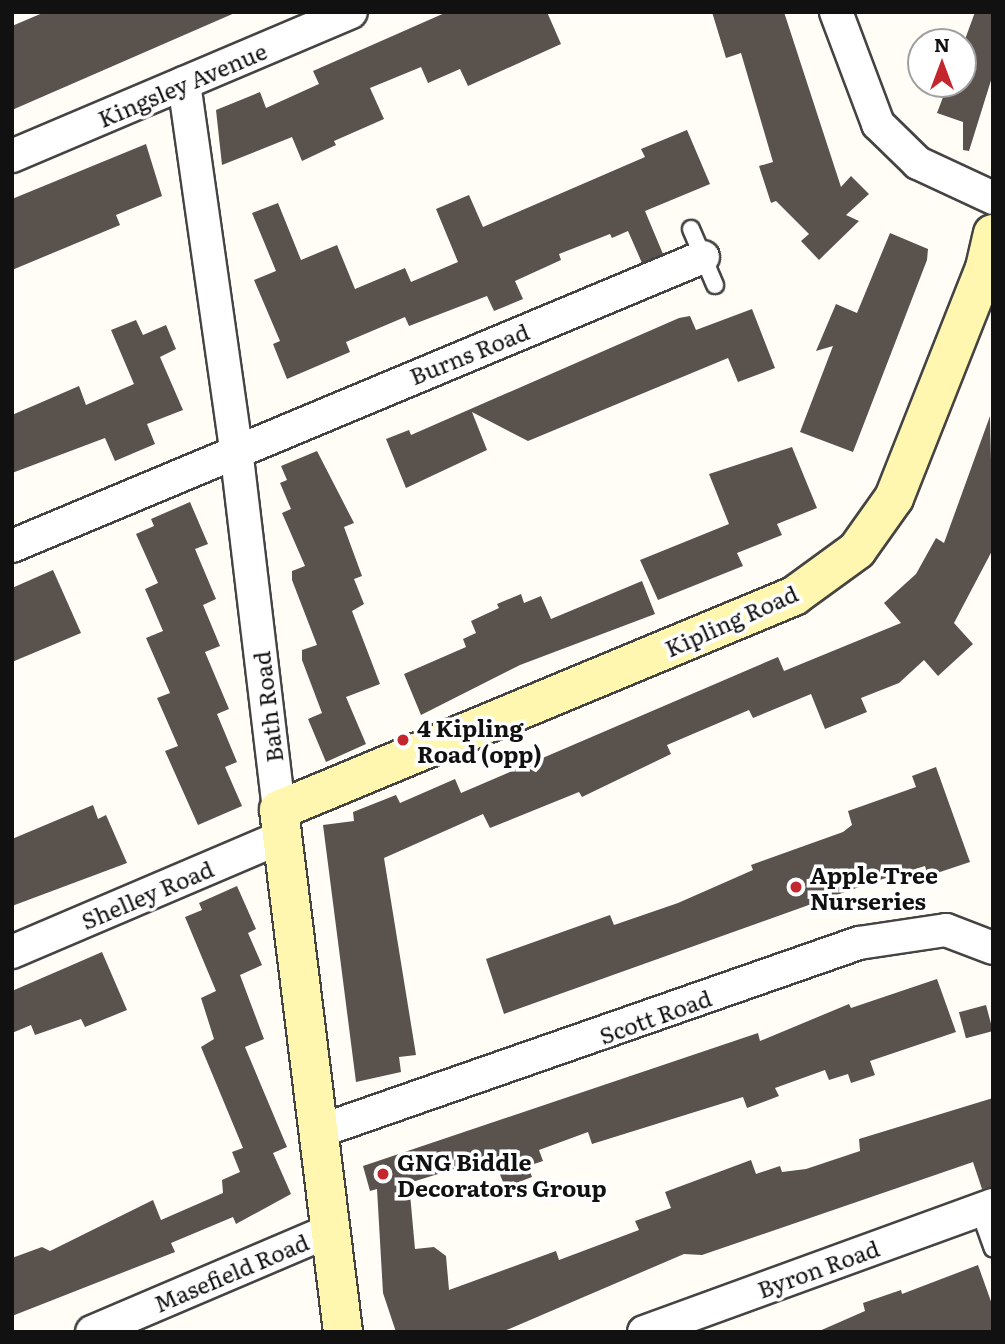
<!DOCTYPE html>
<html>
<head>
<meta charset="utf-8">
<style>
  body { margin:0 }
  #map { position:relative; width:1005px; height:1344px; overflow:hidden; background:#fffdf5; font-family:Literata,serif }
  div>[style] { position:absolute }
  .building>* { inset:0; background:#5a524d; transform-origin:0 0 }
  .roads { filter:drop-shadow(2px 0 #444) drop-shadow(-2px 0 #444) drop-shadow(0 2px #444) drop-shadow(0 -2px #444) }
  .lane>* { height:16px; margin:-8px; padding:0 8px; transform-origin:8px; border-radius:8px; background:#fff }
  .street>* { height:32px; margin:-16px; padding:0 16px; transform-origin:16px; border-radius:16px; background:#fff }
  .secondary>* { height:38px; margin:-19px; padding:0 19px; transform-origin:19px; border-radius:19px; background:#fff6b0 }
  .dots>* { width:19px; height:19px; translate:-50% -50%; box-sizing:border-box; border:4px solid #fff; border-radius:50% }
  span { translate:-50% -50%; white-space:nowrap; text-align:center; line-height:1.15; -webkit-text-stroke:7px #fff; paint-order:stroke }
  .street-label { font-size:23px; color:#111 }
  .poi-label { font-size:23px; color:#111; font-weight:700 }
  .left { translate:0 -50%; text-align:left }
  .frame { position:absolute; inset:0; border:14px solid #111; pointer-events:none }
  .north { position:absolute; left:907px; top:28px; width:70px; height:70px; box-sizing:border-box; background:#fff; border:2px solid #a0a0a0; border-radius:50%; rotate:0deg; font-size:19px; font-weight:700; line-height:28px; text-align:center; color:#111 }
  .north::after { content:''; display:block; margin:auto; width:24px; height:32px; background:#c4262e; clip-path:polygon(50% 0,100% 100%,50% 72%,0 100%) }
</style>
</head>
<body>
<div id="map">
  <div class="building">
    <div style="clip-path:polygon(45px 12px,237px 12px,12px 110px,12px 26px)"></div>
    <div style="clip-path:polygon(447px 12px,547px 12px,561px 44px,468px 86px,460px 69px,428px 83px,421px 67px,370px 88px,384px 119px,334px 141px,336px 145px,302px 161px,292px 137px,222px 165px,216px 110px,260px 92px,266px 108px,319px 84px,313px 71px)"></div>
    <div style="clip-path:polygon(712px 12px,784px 12px,841px 187px,851px 176px,869px 194px,846px 215px,859px 221px,819px 260px,801px 241px,809px 234px,776px 201px,771px 203px,759px 166px,773px 162px,741px 53px,726px 58px)"></div>
    <div style="clip-path:polygon(975px 12px,993px 12px,993px 74px,969px 151px,963px 150px,963px 122px,937px 113px,948px 84px,963px 84px,963px 45px)"></div>
    <div style="clip-path:polygon(687px 130px,710px 184px,645px 211px,663px 254px,642px 263px,628px 231px,612px 238px,610px 234px,559px 254px,561px 260px,515px 281px,523px 299px,494px 311px,487px 296px,409px 326px,405px 317px,346px 342px,350px 352px,287px 379px,273px 344px,280px 341px,254px 280px,276px 271px,252px 213px,278px 203px,301px 260px,337px 245px,355px 289px,405px 268px,411px 282px,458px 262px,436px 209px,469px 195px,483px 227px,645px 157px,641px 149px)"></div>
    <div style="clip-path:polygon(146px 144px,162px 196px,116px 215px,120px 225px,12px 270px,12px 199px)"></div>
    <div style="clip-path:polygon(890px 233px,928px 249px,927px 260px,853px 452px,800px 432px,833px 346px,816px 351px,836px 304px,857px 313px)"></div>
    <div style="clip-path:polygon(752px 309px,775px 368px,738px 382px,728px 358px,528px 441px,472px 412px,487px 450px,406px 488px,386px 439px,409px 430px,411px 435px,679px 318px,690px 316px,696px 330px)"></div>
    <div style="clip-path:polygon(136px 320px,143px 335px,166px 325px,176px 349px,160px 357px,183px 410px,147px 424px,155px 444px,115px 461px,105px 438px,12px 473px,12px 415px,79px 386px,86px 405px,134px 384px,111px 330px)"></div>
    <div style="clip-path:polygon(990px 416px,993px 549px,954px 623px,973px 644px,938px 676px,924px 660px,899px 683px,861px 698px,867px 712px,825px 729px,811px 694px,753px 718px,749px 710px,667px 745px,671px 754px,582px 797px,579px 792px,490px 828px,483px 814px,384px 858px,416px 1055px,399px 1057px,401px 1072px,356px 1082px,323px 825px,354px 821px,353px 812px,396px 795px,400px 803px,455px 779px,461px 793px,778px 657px,784px 671px,901px 623px,884px 603px,916px 574px,936px 538px,944px 543px)"></div>
    <div style="clip-path:polygon(792px 447px,817px 508px,777px 524px,782px 535px,737px 553px,743px 566px,658px 600px,640px 560px,729px 524px,709px 474px)"></div>
    <div style="clip-path:polygon(317px 451px,354px 523px,344px 527px,362px 576px,354px 579px,364px 604px,352px 611px,380px 684px,346px 697px,366px 744px,326px 762px,308px 719px,322px 713px,302px 660px,302px 650px,317px 645px,292px 580px,292px 571px,305px 566px,282px 513px,291px 509px,280px 483px,287px 480px,281px 466px)"></div>
    <div style="clip-path:polygon(190px 502px,208px 544px,195px 549px,216px 599px,203px 605px,220px 646px,205px 652px,229px 709px,217px 714px,237px 762px,225px 767px,242px 806px,198px 825px,165px 751px,178px 746px,157px 698px,170px 693px,146px 638px,163px 631px,145px 589px,158px 583px,136px 534px,154px 526px,151px 519px)"></div>
    <div style="clip-path:polygon(53px 570px,81px 633px,12px 662px,12px 588px)"></div>
    <div style="clip-path:polygon(642px 581px,655px 614px,520px 665px,421px 715px,404px 674px,466px 647px,463px 639px,476px 633px,471px 621px,499px 608px,497px 604px,521px 594px,524px 603px,541px 596px,551px 619px)"></div>
    <div style="clip-path:polygon(936px 767px,970px 862px,928px 876px,925px 866px,873px 882px,504px 1014px,486px 959px,610px 915px,614px 925px,678px 903px,753px 870px,751px 865px,843px 832px,852px 825px,848px 811px,916px 787px,912px 776px)"></div>
    <div style="clip-path:polygon(93px 805px,98px 819px,106px 815px,127px 863px,12px 906px,12px 839px)"></div>
    <div style="clip-path:polygon(237px 886px,256px 929px,248px 933px,262px 965px,240px 975px,264px 1039px,245px 1047px,287px 1147px,273px 1153px,291px 1194px,236px 1224px,233px 1217px,171px 1243px,175px 1252px,12px 1316px,12px 1258px,42px 1247px,50px 1251px,153px 1200px,161px 1220px,223px 1193px,222px 1180px,240px 1172px,232px 1152px,243px 1148px,201px 1047px,214px 1039px,201px 998px,216px 991px,185px 917px,202px 910px,199px 903px)"></div>
    <div style="clip-path:polygon(102px 952px,127px 1010px,85px 1027px,81px 1019px,35px 1035px,31px 1025px,12px 1033px,12px 991px)"></div>
    <div style="clip-path:polygon(937px 979px,956px 1032px,870px 1061px,875px 1075px,851px 1083px,848px 1074px,829px 1080px,825px 1070px,775px 1088px,779px 1096px,747px 1108px,743px 1097px,592px 1144px,588px 1132px,539px 1150px,543px 1161px,528px 1166px,532px 1177px,505px 1187px,493px 1157px,409px 1183px,415px 1249px,434px 1247px,446px 1256px,449px 1290px,556px 1251px,559px 1260px,639px 1230px,635px 1221px,671px 1208px,665px 1192px,751px 1160px,756px 1174px,780px 1166px,782px 1172px,806px 1169px,860px 1151px,859px 1139px,993px 1098px,993px 1187px,982px 1189px,973px 1162px,702px 1255px,684px 1254px,502px 1332px,396px 1332px,383px 1293px,377px 1189px,370px 1191px,363px 1166px,758px 1033px,760px 1041px,849px 1004px,851px 1008px)"></div>
    <div style="left:986px;top:1005px;width:27px;height:28px;rotate:75deg"></div>
    <div style="clip-path:polygon(978px 1265px,993px 1307px,993px 1332px,817px 1332px,865px 1311px,863px 1303px,901px 1290px,902px 1294px)"></div>
  </div>
  <div class="roads">
    <div class="lane">
      <div style="left:691px;top:229px;width:61px;rotate:66.8deg"></div>
      <div style="left:979px;top:1210px;width:41px;rotate:70.3deg"></div>
    </div>
    <div class="street">
      <div style="left:836px;top:12px;width:120px;rotate:69.4deg"></div>
      <div style="left:878px;top:124px;width:56px;rotate:44.3deg"></div>
      <div style="left:918px;top:163px;width:83px;rotate:25deg"></div>
      <div style="left:184px;top:83px;width:370px;rotate:81.9deg"></div>
      <div style="left:236px;top:449px;width:364px;rotate:83.2deg"></div>
      <div style="left:12px;top:156px;width:368px;rotate:-23deg"></div>
      <div style="left:12px;top:546px;width:749px;rotate:-22.7deg"></div>
      <div style="left:12px;top:952px;width:293px;rotate:-23.1deg"></div>
      <div style="left:320px;top:1131px;width:571px;rotate:-19.23deg"></div>
      <div style="left:859px;top:943px;width:88px;rotate:-8.5deg"></div>
      <div style="left:946px;top:930px;width:50px;rotate:21deg"></div>
      <div style="left:92px;top:1332px;width:260px;rotate:-23.1deg"></div>
      <div style="left:644px;top:1332px;width:371px;rotate:-20deg"></div>
    </div>
    <div class="secondary">
      <div style="left:343px;top:1332px;width:526px;rotate:-96.99deg"></div>
      <div style="left:279px;top:810px;width:558px;rotate:-22.56deg"></div>
      <div style="left:794px;top:596px;width:78px;rotate:-36.1deg"></div>
      <div style="left:857px;top:550px;width:64px;rotate:-54.6deg"></div>
      <div style="left:894px;top:498px;width:247px;rotate:-68.4deg"></div>
      <div style="left:985px;top:268px;width:35px;rotate:-77deg"></div>
    </div>
  </div>
  <div class="dots">
    <div style="left:403px;top:740px;background:#c4262e"></div>
    <div style="left:796px;top:887px;background:#c4262e"></div>
    <div style="left:383px;top:1174px;background:#c4262e"></div>
  </div>
  <div class="street-label">
    <span style="left:182px;top:84px;rotate:-23deg">Kingsley Avenue</span>
    <span style="left:469px;top:353px;rotate:-22deg">Burns Road</span>
    <span style="left:731px;top:620px;rotate:-24deg">Kipling Road</span>
    <span style="left:267px;top:707px;rotate:-97deg">Bath Road</span>
    <span style="left:147px;top:894px;rotate:-23deg">Shelley Road</span>
    <span style="left:655px;top:1016px;rotate:-20deg">Scott Road</span>
    <span style="left:818px;top:1268px;rotate:-20deg">Byron Road</span>
    <span style="left:231px;top:1272px;rotate:-23deg">Masefield Road</span>
  </div>
  <div class="poi-label">
    <span class="left" style="left:417px;top:740px">4 Kipling<br>Road (opp)</span>
    <span class="left" style="left:810px;top:887px">Apple Tree<br>Nurseries</span>
    <span class="left" style="left:397px;top:1174px">GNG Biddle<br>Decorators Group</span>
  </div>
  <div class="frame"></div>
  <div class="north">N</div>
</div>
</body>
</html>
